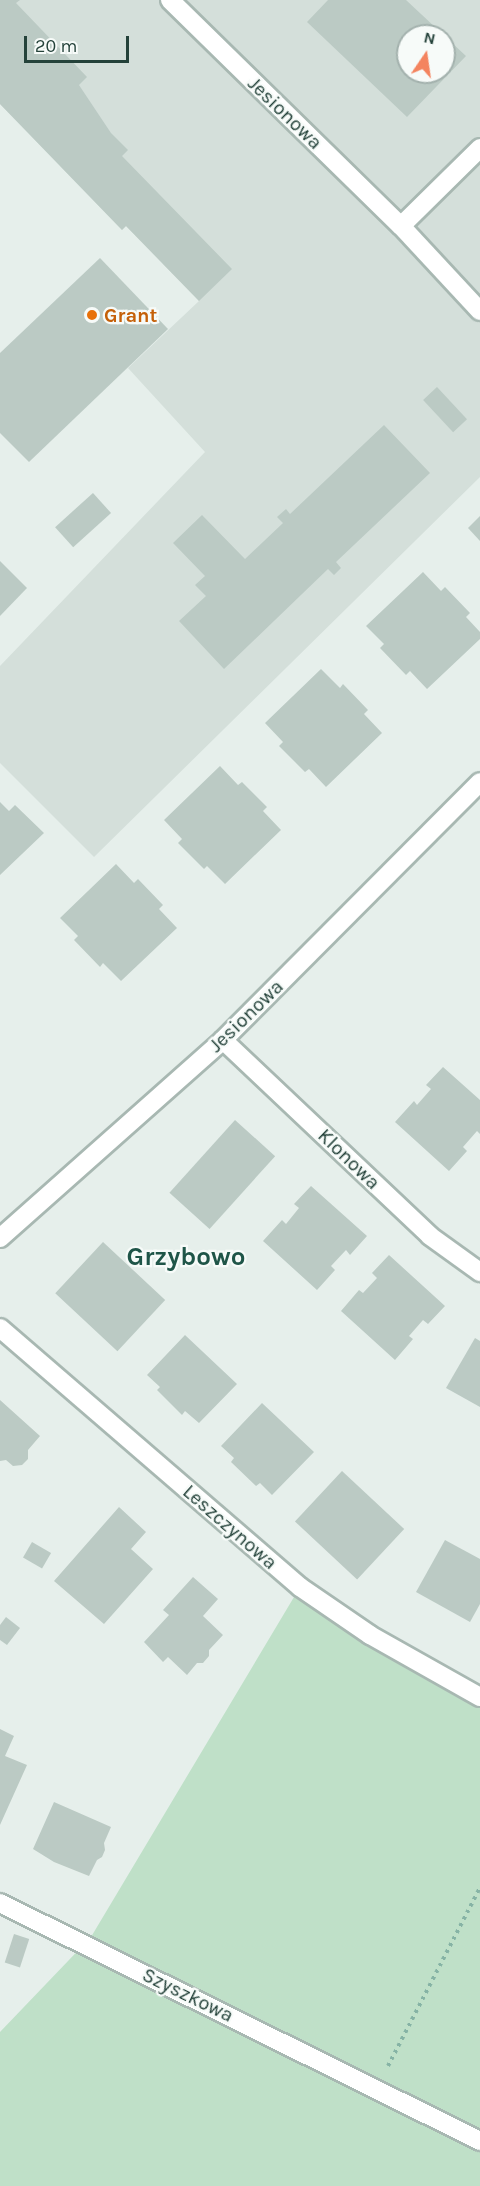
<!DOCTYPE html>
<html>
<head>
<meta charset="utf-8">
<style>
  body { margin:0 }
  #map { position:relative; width:480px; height:2186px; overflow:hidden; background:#e6efeb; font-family:Karla,sans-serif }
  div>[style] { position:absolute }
  .built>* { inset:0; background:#d4dfda }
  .green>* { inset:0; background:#bfe0c8 }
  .building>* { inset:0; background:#bbcac4; transform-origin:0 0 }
  .path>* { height:4px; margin-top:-2px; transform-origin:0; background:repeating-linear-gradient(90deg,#86b3a5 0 3px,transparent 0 7.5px) }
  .roads { filter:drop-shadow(2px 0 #a8b8b2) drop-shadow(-2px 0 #a8b8b2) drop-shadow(0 2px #a8b8b2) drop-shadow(0 -2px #a8b8b2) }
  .service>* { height:18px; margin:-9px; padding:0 9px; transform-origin:9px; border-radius:9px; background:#fff }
  .minor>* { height:18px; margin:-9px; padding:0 9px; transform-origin:9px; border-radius:9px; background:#fff }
  .dots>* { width:16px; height:16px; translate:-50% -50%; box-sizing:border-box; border:3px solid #f7fbf9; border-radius:50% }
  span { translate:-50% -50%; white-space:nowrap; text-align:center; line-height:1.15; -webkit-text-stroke:4.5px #f7fbf9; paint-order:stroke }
  .street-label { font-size:20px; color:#24423a }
  .food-label { font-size:20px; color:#c56008; font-weight:700 }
  .left { translate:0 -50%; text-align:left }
  .district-label { font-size:26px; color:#1f5548; font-weight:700 }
  .north { position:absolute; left:396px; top:24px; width:60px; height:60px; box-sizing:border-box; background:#f7fbf9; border:2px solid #a3b1ad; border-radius:50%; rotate:13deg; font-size:16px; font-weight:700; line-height:24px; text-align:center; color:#24423a }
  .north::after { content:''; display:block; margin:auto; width:21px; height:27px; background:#f4845f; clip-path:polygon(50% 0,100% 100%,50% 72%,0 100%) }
  .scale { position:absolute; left:24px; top:36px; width:105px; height:27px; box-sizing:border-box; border:3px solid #24423a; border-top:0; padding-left:8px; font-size:18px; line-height:21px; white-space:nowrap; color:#24423a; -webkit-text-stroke:4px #f7fbf9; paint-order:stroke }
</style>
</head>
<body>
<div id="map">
  <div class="built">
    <div style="clip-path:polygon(evenodd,0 0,480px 0,480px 477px,94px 857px,0 763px,0 666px,205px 452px,128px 368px,199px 301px,126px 226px,122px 230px,0 104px,0 0,408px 36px,444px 36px,444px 72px,408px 72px,408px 36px)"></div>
  </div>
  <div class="green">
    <div style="clip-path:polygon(300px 1587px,480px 1697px,480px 2186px,0 2186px,0 2032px,91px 1937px)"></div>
  </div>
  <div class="building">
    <div style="clip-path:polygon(0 0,20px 0,16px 3px,87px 77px,79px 85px,111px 133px,128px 150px,122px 156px,232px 269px,199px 301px,126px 226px,122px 230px,0 104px)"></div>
    <div style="clip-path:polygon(evenodd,328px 0,406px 0,466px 56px,407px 117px,307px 22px,328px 0,408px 36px,444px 36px,444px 72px,408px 72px,408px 36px)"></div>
    <div style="clip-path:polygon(100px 258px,168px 329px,29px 462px,0 433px,0 353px)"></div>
    <div style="left:437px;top:387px;width:44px;height:19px;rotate:47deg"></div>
    <div style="clip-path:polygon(384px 425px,430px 473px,336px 562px,341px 568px,334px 575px,328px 569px,224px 669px,179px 621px,206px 596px,195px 585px,205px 576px,173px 543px,202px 515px,245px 559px,283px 523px,277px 517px,286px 509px,290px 514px)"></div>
    <div style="left:93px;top:493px;width:27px;height:51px;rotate:48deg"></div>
    <div style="clip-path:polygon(480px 516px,480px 541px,468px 528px)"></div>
    <div style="clip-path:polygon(0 561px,27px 588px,0 616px)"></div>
    <div style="clip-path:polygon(423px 572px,441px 591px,445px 587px,470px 613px,466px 617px,480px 632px,480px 639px,427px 689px,410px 671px,406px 675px,380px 648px,384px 644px,366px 626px)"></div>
    <div style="clip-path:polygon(321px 669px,340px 688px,343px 684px,368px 710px,364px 714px,382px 733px,326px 787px,309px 769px,305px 772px,279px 746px,283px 742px,265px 723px)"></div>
    <div style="clip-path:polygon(220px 766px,238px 785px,242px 782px,267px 807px,263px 811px,281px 830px,225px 884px,207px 866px,204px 869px,178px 843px,182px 839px,164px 820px)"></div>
    <div style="clip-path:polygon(0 802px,9px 811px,15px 805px,44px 833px,0 875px)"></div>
    <div style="clip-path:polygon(116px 864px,134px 883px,138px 879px,163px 905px,159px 909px,177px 928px,121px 981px,103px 963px,100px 967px,74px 940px,78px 936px,60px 918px)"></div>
    <div style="clip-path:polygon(443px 1067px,480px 1100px,480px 1134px,477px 1131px,463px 1147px,467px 1151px,449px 1171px,395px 1122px,414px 1101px,417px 1105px,431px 1089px,426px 1085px)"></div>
    <div style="left:235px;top:1120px;width:54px;height:98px;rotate:42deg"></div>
    <div style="clip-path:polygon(311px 1186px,367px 1236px,350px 1255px,346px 1250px,331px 1266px,335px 1270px,317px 1290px,263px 1241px,282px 1220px,286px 1224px,299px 1208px,294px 1204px)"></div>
    <div style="left:103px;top:1242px;width:85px;height:70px;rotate:43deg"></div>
    <div style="clip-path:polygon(389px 1255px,445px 1306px,428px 1324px,423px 1320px,409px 1336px,413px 1339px,395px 1360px,341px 1311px,359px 1290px,363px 1293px,377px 1278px,372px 1273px)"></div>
    <div style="clip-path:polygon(185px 1335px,237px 1384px,199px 1423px,185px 1411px,182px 1415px,157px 1390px,160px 1387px,147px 1375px)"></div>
    <div style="clip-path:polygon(475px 1338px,480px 1341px,480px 1407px,446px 1388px)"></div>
    <div style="clip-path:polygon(0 1400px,40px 1436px,28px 1450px,28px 1459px,22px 1465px,13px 1466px,6px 1460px,0 1461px)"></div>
    <div style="clip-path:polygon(262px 1403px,314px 1452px,272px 1495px,260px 1483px,256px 1486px,231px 1462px,234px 1458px,221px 1446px)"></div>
    <div style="left:342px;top:1471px;width:85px;height:69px;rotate:43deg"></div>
    <div style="clip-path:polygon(119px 1507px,146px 1532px,131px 1549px,153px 1569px,104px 1624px,54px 1581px)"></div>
    <div style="clip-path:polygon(445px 1540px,480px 1559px,480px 1604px,470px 1622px,416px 1592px)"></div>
    <div style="left:32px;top:1542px;width:22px;height:18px;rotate:30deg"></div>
    <div style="clip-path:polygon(193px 1577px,218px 1599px,203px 1616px,223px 1635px,209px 1650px,209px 1656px,203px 1663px,197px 1663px,187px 1675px,168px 1657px,163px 1662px,144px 1642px,169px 1615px,163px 1610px)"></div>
    <div style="clip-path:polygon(6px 1617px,20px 1628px,7px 1645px,0 1640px,0 1625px)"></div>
    <div style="clip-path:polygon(0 1729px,14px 1736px,5px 1756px,27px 1765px,0 1825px)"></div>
    <div style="clip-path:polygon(54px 1802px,111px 1827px,104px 1843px,105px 1850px,102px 1857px,97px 1860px,89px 1876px,54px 1862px,33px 1849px)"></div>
    <div style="left:14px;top:1934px;width:16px;height:30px;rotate:18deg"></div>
  </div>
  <div class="path">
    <div style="left:388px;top:2066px;width:200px;rotate:-62.7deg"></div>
  </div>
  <div class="roads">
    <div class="service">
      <div style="left:401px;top:226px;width:111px;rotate:-44.6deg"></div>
    </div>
    <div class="minor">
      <div style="left:170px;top:0;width:323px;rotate:44.4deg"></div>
      <div style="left:401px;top:226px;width:116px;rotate:47.1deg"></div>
      <div style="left:223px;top:1040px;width:285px;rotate:43.4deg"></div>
      <div style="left:430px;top:1236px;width:62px;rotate:35.8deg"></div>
      <div style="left:0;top:1238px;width:298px;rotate:-41.6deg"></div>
      <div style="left:223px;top:1040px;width:364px;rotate:-45.1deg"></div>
      <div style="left:0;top:1328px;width:396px;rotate:40.8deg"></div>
      <div style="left:300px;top:1587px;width:85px;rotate:34.4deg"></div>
      <div style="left:370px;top:1635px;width:126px;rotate:29.4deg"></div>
      <div style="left:0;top:1903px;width:536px;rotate:26.37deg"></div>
    </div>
  </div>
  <div class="dots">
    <div style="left:92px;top:315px;background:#e8710a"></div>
  </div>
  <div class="street-label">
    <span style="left:285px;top:113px;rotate:44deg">Jesionowa</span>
    <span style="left:246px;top:1016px;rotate:-44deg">Jesionowa</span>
    <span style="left:349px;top:1159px;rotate:44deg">Klonowa</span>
    <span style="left:230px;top:1527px;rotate:41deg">Leszczynowa</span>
    <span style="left:188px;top:1995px;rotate:26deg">Szyszkowa</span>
  </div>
  <div class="food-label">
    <span class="left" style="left:104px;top:315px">Grant</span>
  </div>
  <div class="district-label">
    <span style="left:186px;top:1257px">Grzybowo</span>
  </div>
  <div class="north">N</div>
  <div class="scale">20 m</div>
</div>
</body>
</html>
